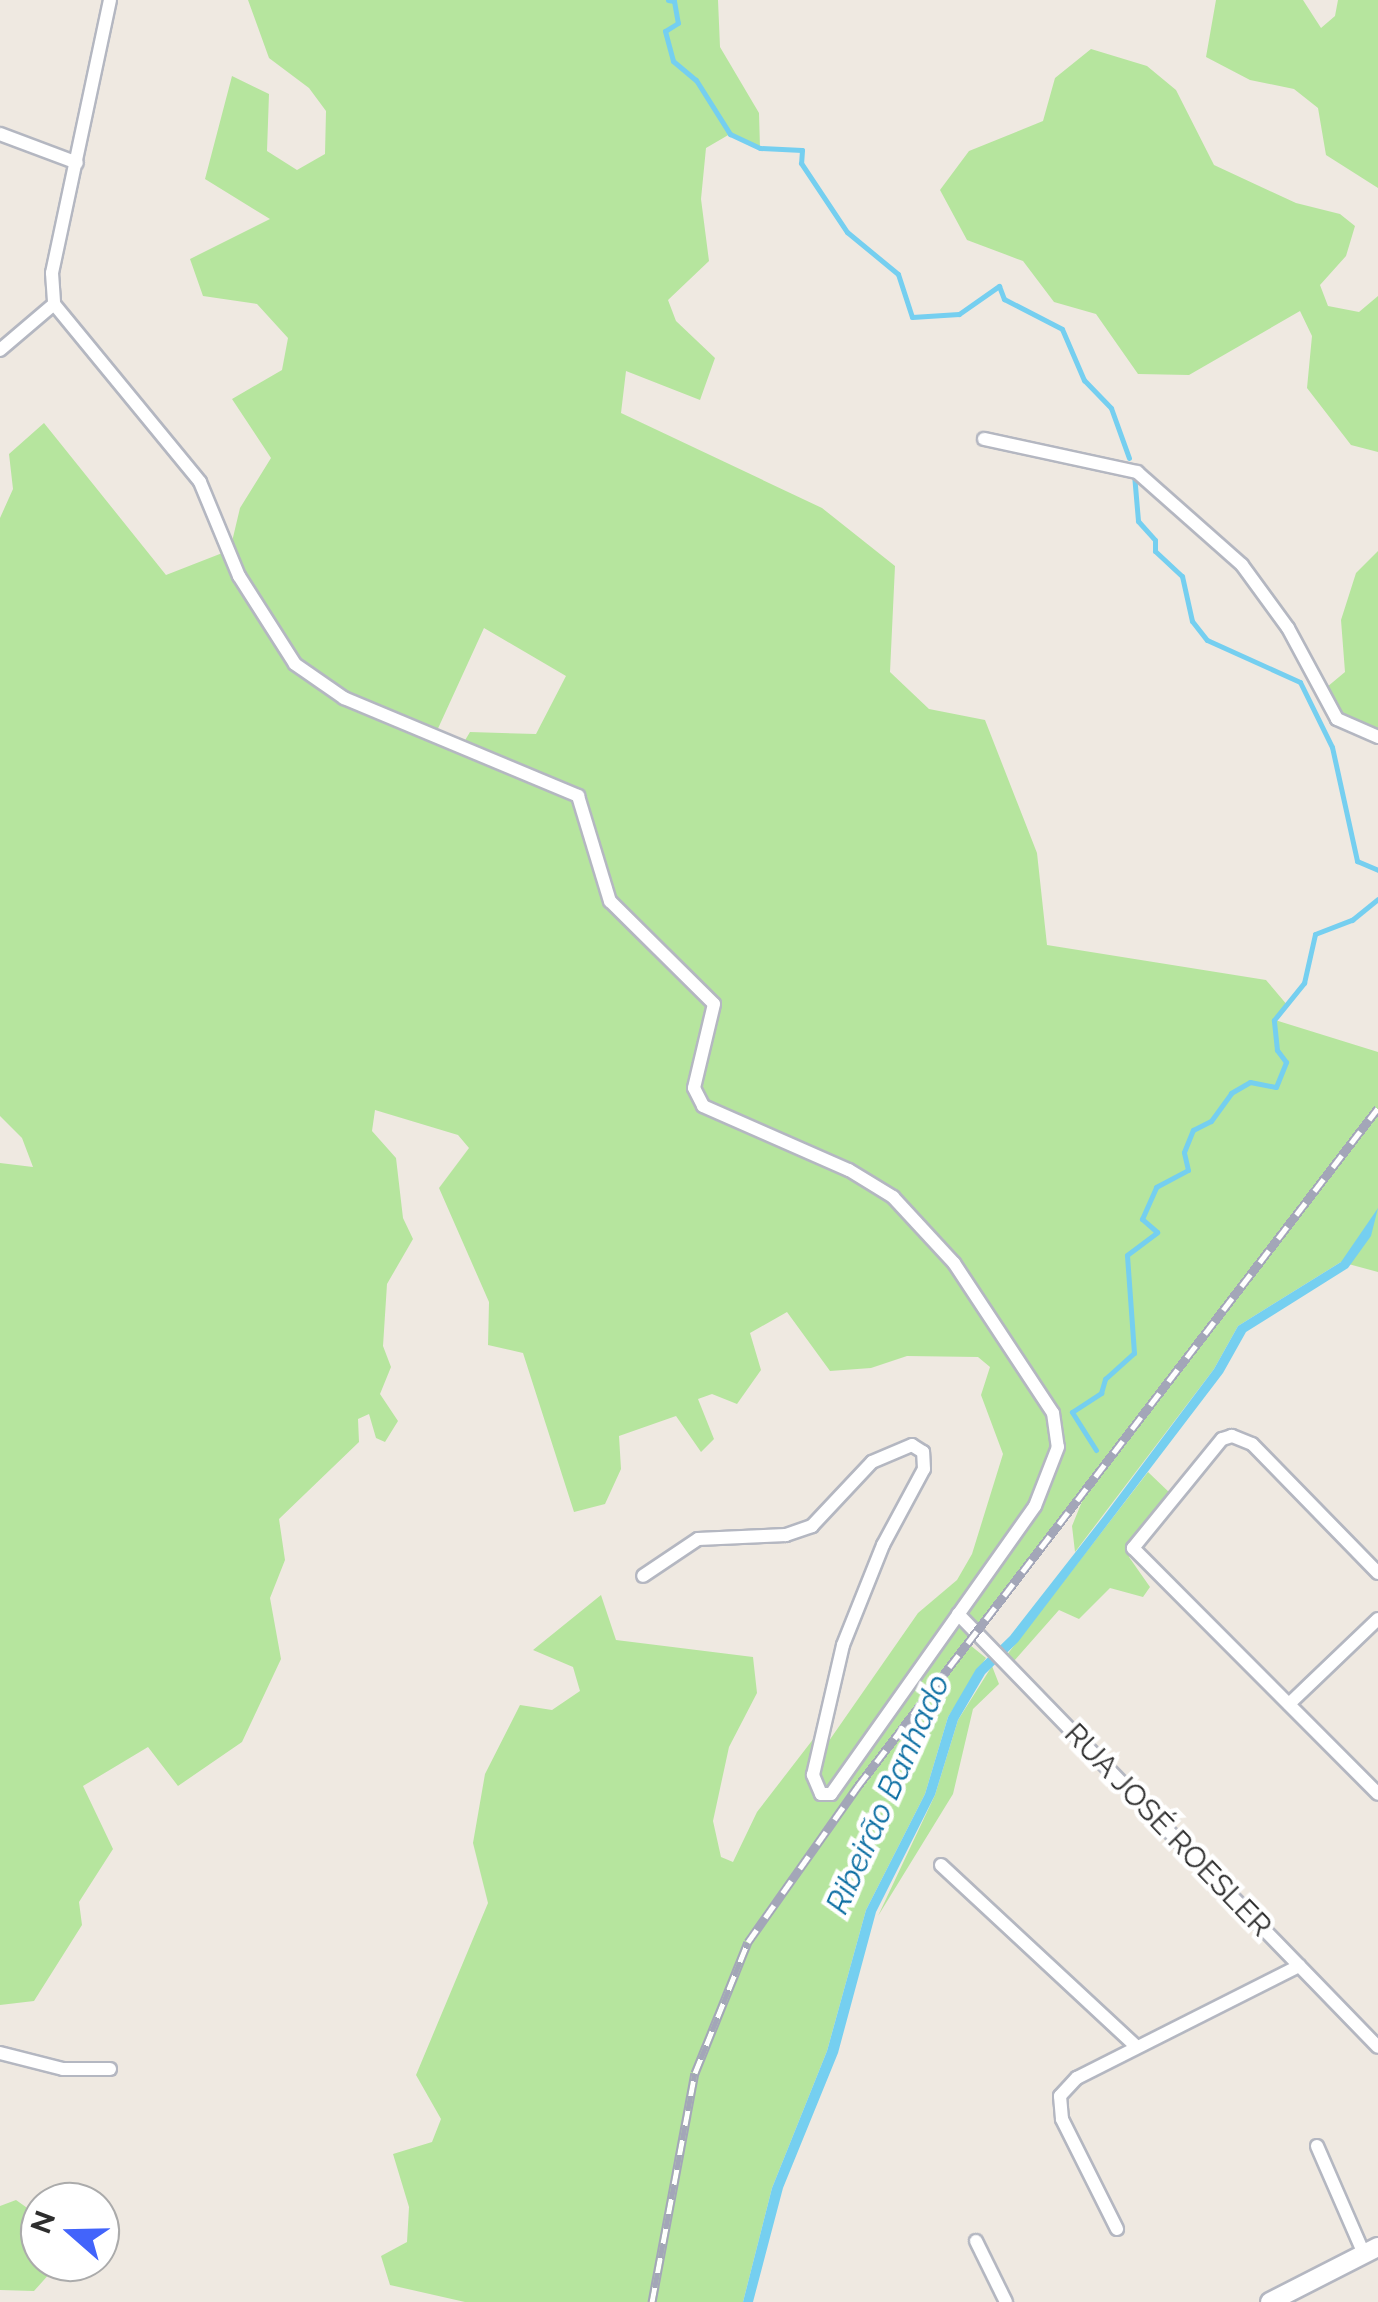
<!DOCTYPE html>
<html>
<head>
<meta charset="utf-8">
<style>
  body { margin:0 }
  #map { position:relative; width:1378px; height:2302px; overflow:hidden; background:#efe9e1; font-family:Raleway,sans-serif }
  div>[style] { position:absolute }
  .green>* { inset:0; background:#b6e59e }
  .water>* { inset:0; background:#75cff0 }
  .stream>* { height:5px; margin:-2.5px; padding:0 2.5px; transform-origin:2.5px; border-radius:2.5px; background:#75cff0 }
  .roads { filter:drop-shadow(2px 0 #b4b7c1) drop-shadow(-2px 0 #b4b7c1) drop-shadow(0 2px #b4b7c1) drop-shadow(0 -2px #b4b7c1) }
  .street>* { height:12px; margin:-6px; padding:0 6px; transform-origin:6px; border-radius:6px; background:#fff }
  .secondary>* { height:18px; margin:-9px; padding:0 9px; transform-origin:9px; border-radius:9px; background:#fff }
  .rail>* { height:9px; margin-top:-4.5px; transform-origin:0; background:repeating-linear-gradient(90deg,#fff 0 15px,#a3a6b8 0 30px); box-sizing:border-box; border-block:2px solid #a3a6b8 }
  span { translate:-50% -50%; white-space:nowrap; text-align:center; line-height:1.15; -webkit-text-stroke:9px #fff; paint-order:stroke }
  .street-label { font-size:30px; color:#2e2e2e }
  .water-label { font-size:32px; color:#0d6fa3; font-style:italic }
  .north { position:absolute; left:20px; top:2182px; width:100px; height:100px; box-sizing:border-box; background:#fff; border:2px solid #ababab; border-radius:50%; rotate:290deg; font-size:28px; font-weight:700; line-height:40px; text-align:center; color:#2e2e2e }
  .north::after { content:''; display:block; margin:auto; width:35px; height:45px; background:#4264fb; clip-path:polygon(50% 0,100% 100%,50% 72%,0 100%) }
</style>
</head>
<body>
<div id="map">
  <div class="green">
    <div style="clip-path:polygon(evenodd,248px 0,718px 0,720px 47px,759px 113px,760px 148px,730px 134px,706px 148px,701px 199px,709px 261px,668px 300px,676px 321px,715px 358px,700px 400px,626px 371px,621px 413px,822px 508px,895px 566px,890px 672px,929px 709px,985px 720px,1037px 853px,1047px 945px,1266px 980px,1288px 1006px,1275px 1020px,1378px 1052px,1378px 1272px,1341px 1262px,1238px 1326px,1214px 1369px,1075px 1552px,1072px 1526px,1094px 1472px,898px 1732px,970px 1645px,986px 1658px,948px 1717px,925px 1794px,866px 1910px,827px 2051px,772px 2188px,743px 2302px,465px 2302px,390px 2285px,381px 2256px,407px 2242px,409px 2207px,393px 2154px,432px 2142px,441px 2119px,416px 2075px,488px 1903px,473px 1843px,485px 1774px,520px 1705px,552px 1710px,580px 1691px,573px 1667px,533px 1650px,601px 1595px,616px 1640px,753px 1657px,757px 1693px,729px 1747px,713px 1821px,721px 1857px,733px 1862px,757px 1812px,831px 1716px,824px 1748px,918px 1613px,957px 1580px,972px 1554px,1003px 1454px,981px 1395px,990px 1367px,978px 1357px,907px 1356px,871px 1368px,830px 1371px,787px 1312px,750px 1333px,761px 1370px,737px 1404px,712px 1394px,698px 1399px,714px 1439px,701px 1452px,676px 1416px,619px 1436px,621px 1469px,605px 1504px,574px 1512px,523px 1353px,488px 1345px,489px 1302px,439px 1188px,469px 1148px,458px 1135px,375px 1110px,372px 1131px,396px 1158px,403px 1218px,413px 1239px,387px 1284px,383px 1346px,391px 1367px,380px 1394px,398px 1421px,385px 1442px,376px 1438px,369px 1414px,358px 1419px,359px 1442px,279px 1519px,285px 1560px,270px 1598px,281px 1659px,242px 1742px,178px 1786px,148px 1747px,83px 1786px,113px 1849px,79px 1902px,82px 1925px,34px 2001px,0 2005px,0 1163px,33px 1167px,22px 1138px,0 1116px,0 518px,13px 489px,9px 454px,44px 423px,166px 575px,230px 550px,240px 508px,271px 458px,232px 399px,282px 370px,288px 338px,257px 304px,203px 296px,190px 259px,270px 219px,205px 179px,232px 76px,269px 94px,267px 151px,297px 170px,325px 154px,326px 111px,309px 88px,269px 58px,248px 0,484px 628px,566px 676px,536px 734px,470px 732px,461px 747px,435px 735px,484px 628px)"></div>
    <div style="clip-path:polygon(1216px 0,1303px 0,1321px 28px,1335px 16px,1338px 0,1378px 0,1378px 188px,1326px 155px,1318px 108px,1294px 89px,1250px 80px,1206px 57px)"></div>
    <div style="clip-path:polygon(1091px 49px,1147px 66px,1176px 90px,1214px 165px,1296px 203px,1340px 214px,1355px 226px,1346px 256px,1320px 285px,1328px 306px,1359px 312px,1378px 296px,1378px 452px,1351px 445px,1307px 388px,1312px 336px,1300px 311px,1189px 375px,1138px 374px,1096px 314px,1054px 302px,1023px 261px,967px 240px,940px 190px,969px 151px,1043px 121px,1055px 78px)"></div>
    <div style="clip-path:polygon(1378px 551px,1378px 737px,1354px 730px,1321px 692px,1345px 672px,1341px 620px,1356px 573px)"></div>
    <div style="clip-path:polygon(1148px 1472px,1172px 1495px,1129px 1545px,1129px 1557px,1150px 1587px,1143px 1597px,1110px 1588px,1079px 1619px,1059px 1610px,1014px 1661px,1006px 1656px)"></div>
    <div style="clip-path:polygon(992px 1666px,999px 1684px,973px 1709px,953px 1794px,878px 1916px,935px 1795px,958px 1720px)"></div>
    <div style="clip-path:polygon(16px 2200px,40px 2217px,40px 2262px,60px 2262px,34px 2291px,0 2290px,0 2206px)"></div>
  </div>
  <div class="water">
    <div style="clip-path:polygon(1378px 1208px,1371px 1236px,1348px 1268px,1246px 1332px,1223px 1373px,1018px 1642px,985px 1674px,958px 1720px,935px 1795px,876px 1912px,838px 2053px,783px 2188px,753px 2302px,743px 2302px,772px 2188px,827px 2051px,866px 1910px,925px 1794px,948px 1717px,976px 1669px,1010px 1636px,1103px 1517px,1214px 1369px,1238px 1326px,1341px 1262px)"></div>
  </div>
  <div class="stream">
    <div style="left:668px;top:0;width:6px;rotate:9deg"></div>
    <div style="left:674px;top:1px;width:22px;rotate:80deg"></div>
    <div style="left:678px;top:23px;width:15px;rotate:148deg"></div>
    <div style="left:665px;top:31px;width:31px;rotate:75deg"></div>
    <div style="left:673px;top:61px;width:30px;rotate:40deg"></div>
    <div style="left:696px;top:80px;width:64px;rotate:57.8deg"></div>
    <div style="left:730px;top:134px;width:33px;rotate:25deg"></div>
    <div style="left:760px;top:148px;width:42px;rotate:2.7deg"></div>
    <div style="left:802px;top:150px;width:13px;rotate:94deg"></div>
    <div style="left:801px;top:163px;width:83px;rotate:56.3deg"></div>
    <div style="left:847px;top:232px;width:66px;rotate:39.5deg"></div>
    <div style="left:898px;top:274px;width:45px;rotate:72deg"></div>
    <div style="left:912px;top:317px;width:47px;rotate:-3.7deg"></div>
    <div style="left:959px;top:314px;width:49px;rotate:-35deg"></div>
    <div style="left:999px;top:286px;width:14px;rotate:69deg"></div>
    <div style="left:1004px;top:299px;width:65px;rotate:27.3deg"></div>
    <div style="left:1062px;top:329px;width:56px;rotate:66.7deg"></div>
    <div style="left:1084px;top:380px;width:39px;rotate:46deg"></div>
    <div style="left:1111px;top:408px;width:53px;rotate:70.2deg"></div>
    <div style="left:1134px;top:474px;width:47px;rotate:85.1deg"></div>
    <div style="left:1138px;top:521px;width:25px;rotate:48deg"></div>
    <div style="left:1155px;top:540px;width:11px;rotate:90deg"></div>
    <div style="left:1155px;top:551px;width:37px;rotate:43deg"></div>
    <div style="left:1182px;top:576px;width:46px;rotate:77.5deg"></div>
    <div style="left:1192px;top:621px;width:24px;rotate:52deg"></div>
    <div style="left:1207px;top:640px;width:102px;rotate:24.3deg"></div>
    <div style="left:1300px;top:682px;width:72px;rotate:63.8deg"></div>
    <div style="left:1332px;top:747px;width:117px;rotate:77.6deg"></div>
    <div style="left:1357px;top:861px;width:23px;rotate:23deg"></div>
    <div style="left:1096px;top:1450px;width:45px;rotate:-122.3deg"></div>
    <div style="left:1072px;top:1412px;width:35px;rotate:-33deg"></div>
    <div style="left:1101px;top:1393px;width:15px;rotate:-74deg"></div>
    <div style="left:1105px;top:1379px;width:39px;rotate:-42deg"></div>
    <div style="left:1134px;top:1353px;width:98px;rotate:-94.1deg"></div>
    <div style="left:1127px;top:1255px;width:38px;rotate:-37deg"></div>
    <div style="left:1157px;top:1232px;width:20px;rotate:-139deg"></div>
    <div style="left:1142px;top:1219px;width:35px;rotate:-66deg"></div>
    <div style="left:1156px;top:1187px;width:36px;rotate:-28deg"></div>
    <div style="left:1188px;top:1170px;width:18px;rotate:-103deg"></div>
    <div style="left:1184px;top:1152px;width:24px;rotate:-68deg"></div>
    <div style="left:1193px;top:1130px;width:20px;rotate:-27deg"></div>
    <div style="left:1211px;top:1121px;width:34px;rotate:-54deg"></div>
    <div style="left:1231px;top:1093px;width:22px;rotate:-30deg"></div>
    <div style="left:1250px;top:1082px;width:26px;rotate:11deg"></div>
    <div style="left:1276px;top:1087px;width:27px;rotate:-68deg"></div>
    <div style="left:1286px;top:1062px;width:15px;rotate:-127deg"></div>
    <div style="left:1277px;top:1050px;width:30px;rotate:-96deg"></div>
    <div style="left:1274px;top:1020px;width:48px;rotate:-51deg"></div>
    <div style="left:1304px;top:983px;width:50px;rotate:-77.3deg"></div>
    <div style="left:1315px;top:934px;width:40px;rotate:-21deg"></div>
    <div style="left:1352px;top:920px;width:33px;rotate:-39deg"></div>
  </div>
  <div class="roads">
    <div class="street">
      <div style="left:110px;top:0;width:279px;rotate:102deg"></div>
      <div style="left:52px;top:273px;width:31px;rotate:86deg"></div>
      <div style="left:54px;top:304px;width:230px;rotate:50.6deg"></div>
      <div style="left:200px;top:482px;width:102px;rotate:67.5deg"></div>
      <div style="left:239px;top:576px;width:104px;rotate:57.5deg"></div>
      <div style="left:295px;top:664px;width:60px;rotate:34.8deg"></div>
      <div style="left:344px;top:698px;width:254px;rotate:22.7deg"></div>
      <div style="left:578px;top:796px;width:110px;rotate:73.1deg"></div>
      <div style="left:610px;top:901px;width:146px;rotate:44.7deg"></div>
      <div style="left:714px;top:1004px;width:86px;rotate:103.4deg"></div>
      <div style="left:694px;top:1088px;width:20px;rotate:63deg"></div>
      <div style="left:703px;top:1106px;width:159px;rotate:23.7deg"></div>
      <div style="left:849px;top:1170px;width:52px;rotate:31.5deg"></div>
      <div style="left:893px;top:1197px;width:90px;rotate:47.3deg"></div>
      <div style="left:954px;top:1263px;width:180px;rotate:56.6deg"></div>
      <div style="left:1053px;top:1413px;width:34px;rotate:82deg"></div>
      <div style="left:1058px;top:1447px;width:63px;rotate:111.3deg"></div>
      <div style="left:1035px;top:1506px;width:353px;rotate:125.3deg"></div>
      <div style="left:831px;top:1794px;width:10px;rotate:180deg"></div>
      <div style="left:821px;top:1794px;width:21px;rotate:-113deg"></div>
      <div style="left:813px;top:1775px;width:133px;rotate:-77deg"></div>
      <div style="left:843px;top:1645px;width:108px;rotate:-68.2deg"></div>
      <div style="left:883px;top:1545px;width:86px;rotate:-61.7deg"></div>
      <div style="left:924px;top:1469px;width:17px;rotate:-93deg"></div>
      <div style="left:923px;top:1452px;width:13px;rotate:-148deg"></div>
      <div style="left:912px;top:1445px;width:43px;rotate:157deg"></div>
      <div style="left:872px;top:1462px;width:88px;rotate:133.2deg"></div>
      <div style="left:812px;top:1526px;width:28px;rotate:161deg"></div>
      <div style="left:786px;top:1535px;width:88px;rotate:177.4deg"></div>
      <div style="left:698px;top:1539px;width:66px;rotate:146.1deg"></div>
      <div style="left:0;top:134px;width:82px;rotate:20.6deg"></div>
      <div style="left:0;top:350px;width:71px;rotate:-40.4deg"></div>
      <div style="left:984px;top:439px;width:157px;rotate:12.2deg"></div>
      <div style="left:1137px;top:472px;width:140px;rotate:41.5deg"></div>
      <div style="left:1242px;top:565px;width:78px;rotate:53.9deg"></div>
      <div style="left:1288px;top:628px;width:103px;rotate:61.7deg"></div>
      <div style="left:1337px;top:719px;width:45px;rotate:23.7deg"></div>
      <div style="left:1378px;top:1573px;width:180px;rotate:-134.3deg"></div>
      <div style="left:1252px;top:1444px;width:22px;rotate:-158deg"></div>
      <div style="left:1232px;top:1436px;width:10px;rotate:163deg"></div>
      <div style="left:1222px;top:1439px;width:141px;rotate:129.2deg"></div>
      <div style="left:1133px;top:1548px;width:347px;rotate:45.1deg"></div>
      <div style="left:958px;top:1614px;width:603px;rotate:45.87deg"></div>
      <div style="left:1289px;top:1704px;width:123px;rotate:-43.7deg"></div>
      <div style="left:941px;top:1865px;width:267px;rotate:42.9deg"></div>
      <div style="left:0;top:2053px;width:65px;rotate:14.3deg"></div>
      <div style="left:63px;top:2069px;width:47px"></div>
      <div style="left:1317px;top:2146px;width:118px;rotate:66.5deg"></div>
      <div style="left:1117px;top:2229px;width:123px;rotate:-116.6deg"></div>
      <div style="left:1062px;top:2119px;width:23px;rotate:-95deg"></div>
      <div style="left:1060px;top:2096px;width:25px;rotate:-47deg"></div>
      <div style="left:1077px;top:2078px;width:249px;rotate:-26.8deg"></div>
      <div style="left:976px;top:2241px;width:68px;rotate:63.8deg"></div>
    </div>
    <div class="secondary">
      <div style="left:1270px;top:2302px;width:121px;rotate:-27deg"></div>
    </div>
  </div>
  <div class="rail">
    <div style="left:652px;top:2302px;width:233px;rotate:-79.4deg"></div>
    <div style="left:695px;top:2073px;width:141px;rotate:-68deg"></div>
    <div style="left:748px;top:1942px;width:191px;rotate:-54.8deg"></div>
    <div style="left:858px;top:1786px;width:854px;rotate:-52.51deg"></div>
  </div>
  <div class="street-label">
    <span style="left:1168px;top:1830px;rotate:46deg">RUA JOSÉ ROESLER</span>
  </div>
  <div class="water-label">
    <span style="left:888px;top:1794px;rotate:-66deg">Ribeirão Banhado</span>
  </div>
  <div class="north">N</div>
</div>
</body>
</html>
